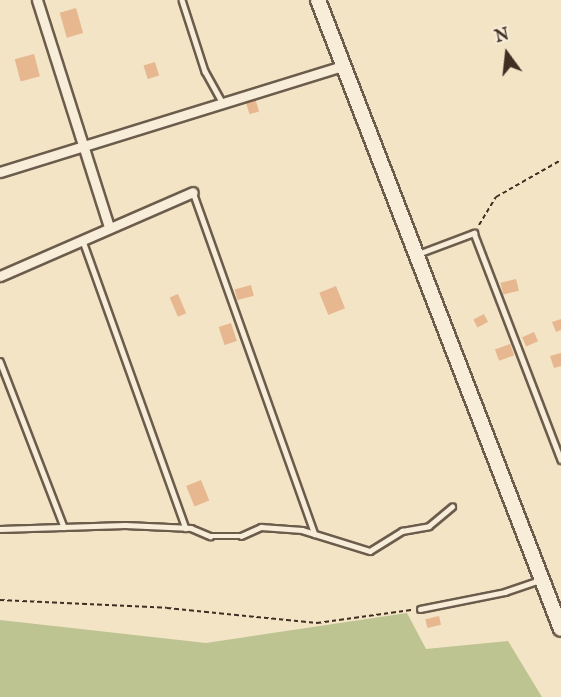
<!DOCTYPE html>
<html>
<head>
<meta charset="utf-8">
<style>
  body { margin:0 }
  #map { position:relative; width:561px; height:697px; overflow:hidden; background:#f2e4c5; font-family:"IM FELL English",serif }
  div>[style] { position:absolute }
  .green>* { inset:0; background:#bec392 }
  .building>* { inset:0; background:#e7b790; transform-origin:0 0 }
  .path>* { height:2px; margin-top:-1px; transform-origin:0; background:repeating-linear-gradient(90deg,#3f2f23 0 4.5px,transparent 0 7.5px) }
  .roads { filter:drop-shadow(2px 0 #6c5c4c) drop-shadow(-2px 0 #6c5c4c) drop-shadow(0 2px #6c5c4c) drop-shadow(0 -2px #6c5c4c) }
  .lane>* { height:4.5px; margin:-2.25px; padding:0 2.25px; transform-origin:2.25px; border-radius:2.25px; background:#f7edd9 }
  .street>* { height:9px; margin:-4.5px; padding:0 4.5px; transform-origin:4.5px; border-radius:4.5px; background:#f7edd9 }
  .secondary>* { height:14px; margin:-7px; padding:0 7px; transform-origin:7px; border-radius:7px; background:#f7edd9 }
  span { translate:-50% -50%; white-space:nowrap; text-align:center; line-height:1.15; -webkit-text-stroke:4.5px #f7edd9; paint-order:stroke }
  .north { position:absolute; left:477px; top:24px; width:60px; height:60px; -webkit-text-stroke:4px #f7edd9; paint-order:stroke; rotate:345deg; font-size:16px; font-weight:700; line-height:24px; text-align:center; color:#3f2f23 }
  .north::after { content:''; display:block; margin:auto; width:21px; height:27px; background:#3f2f23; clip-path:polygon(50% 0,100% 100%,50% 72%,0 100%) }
</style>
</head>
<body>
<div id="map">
  <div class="green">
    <div style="clip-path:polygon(407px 613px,426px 649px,508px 641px,542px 697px,0 697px,0 620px,206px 643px)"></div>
  </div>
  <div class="building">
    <div style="left:76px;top:8px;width:26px;height:17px;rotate:74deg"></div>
    <div style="left:34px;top:54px;width:23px;height:20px;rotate:75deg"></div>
    <div style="left:155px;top:62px;width:14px;height:12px;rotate:73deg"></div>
    <div style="left:255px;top:98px;width:14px;height:10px;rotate:73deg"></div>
    <div style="left:516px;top:279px;width:12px;height:16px;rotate:76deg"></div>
    <div style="left:251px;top:285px;width:11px;height:17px;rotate:75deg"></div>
    <div style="left:336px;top:286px;width:24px;height:18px;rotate:68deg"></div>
    <div style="left:178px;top:294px;width:21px;height:9px;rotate:67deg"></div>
    <div style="left:484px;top:314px;width:9px;height:12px;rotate:63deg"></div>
    <div style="clip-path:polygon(561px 319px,561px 330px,556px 332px,552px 322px)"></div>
    <div style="left:231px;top:323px;width:19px;height:13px;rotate:72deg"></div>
    <div style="left:534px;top:332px;width:10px;height:13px;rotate:66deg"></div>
    <div style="left:510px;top:344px;width:12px;height:16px;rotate:70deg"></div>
    <div style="clip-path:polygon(561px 353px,561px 366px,554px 368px,550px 356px)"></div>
    <div style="left:201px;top:480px;width:22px;height:16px;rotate:68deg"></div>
    <div style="left:439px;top:616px;width:9px;height:14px;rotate:77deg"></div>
  </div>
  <div class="path">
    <div style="left:479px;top:225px;width:33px;rotate:-59deg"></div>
    <div style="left:496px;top:197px;width:75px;rotate:-29.6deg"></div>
    <div style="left:0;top:600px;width:167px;rotate:2.7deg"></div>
    <div style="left:167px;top:608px;width:151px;rotate:5.7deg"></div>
    <div style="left:317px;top:623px;width:95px;rotate:-7.9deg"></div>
  </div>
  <div class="roads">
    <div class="lane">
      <div style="left:182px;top:0;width:75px;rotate:72.1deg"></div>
      <div style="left:205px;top:71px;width:37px;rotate:61deg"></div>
      <div style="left:193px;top:192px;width:363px;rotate:70.4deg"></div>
      <div style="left:83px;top:241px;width:305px;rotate:70.3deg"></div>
      <div style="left:418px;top:254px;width:60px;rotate:-20.6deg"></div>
      <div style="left:474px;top:233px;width:243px;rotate:69deg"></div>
      <div style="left:0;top:361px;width:178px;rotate:68.9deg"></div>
      <div style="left:0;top:529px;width:125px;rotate:-1.8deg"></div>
      <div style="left:125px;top:525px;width:66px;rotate:2.6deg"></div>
      <div style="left:191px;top:528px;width:21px;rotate:23deg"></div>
      <div style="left:210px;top:536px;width:31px"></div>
      <div style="left:241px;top:536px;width:22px;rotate:-24deg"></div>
      <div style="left:261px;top:527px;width:41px;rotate:4.2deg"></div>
      <div style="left:302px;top:530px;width:71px;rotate:17.2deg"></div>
      <div style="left:370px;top:551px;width:38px;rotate:-32deg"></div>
      <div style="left:402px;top:531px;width:27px;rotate:-10deg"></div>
      <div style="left:429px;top:526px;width:30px;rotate:-40deg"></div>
      <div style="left:420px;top:609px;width:87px;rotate:-11.3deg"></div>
      <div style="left:505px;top:592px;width:36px;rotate:-19deg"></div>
    </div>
    <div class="street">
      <div style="left:37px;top:0;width:238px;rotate:72.4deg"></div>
      <div style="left:0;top:172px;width:359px;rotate:-17.2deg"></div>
      <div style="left:0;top:276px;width:210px;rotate:-23.5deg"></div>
    </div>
    <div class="secondary">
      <div style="left:318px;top:0;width:674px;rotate:68.88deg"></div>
    </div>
  </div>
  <div class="north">N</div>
</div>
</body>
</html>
